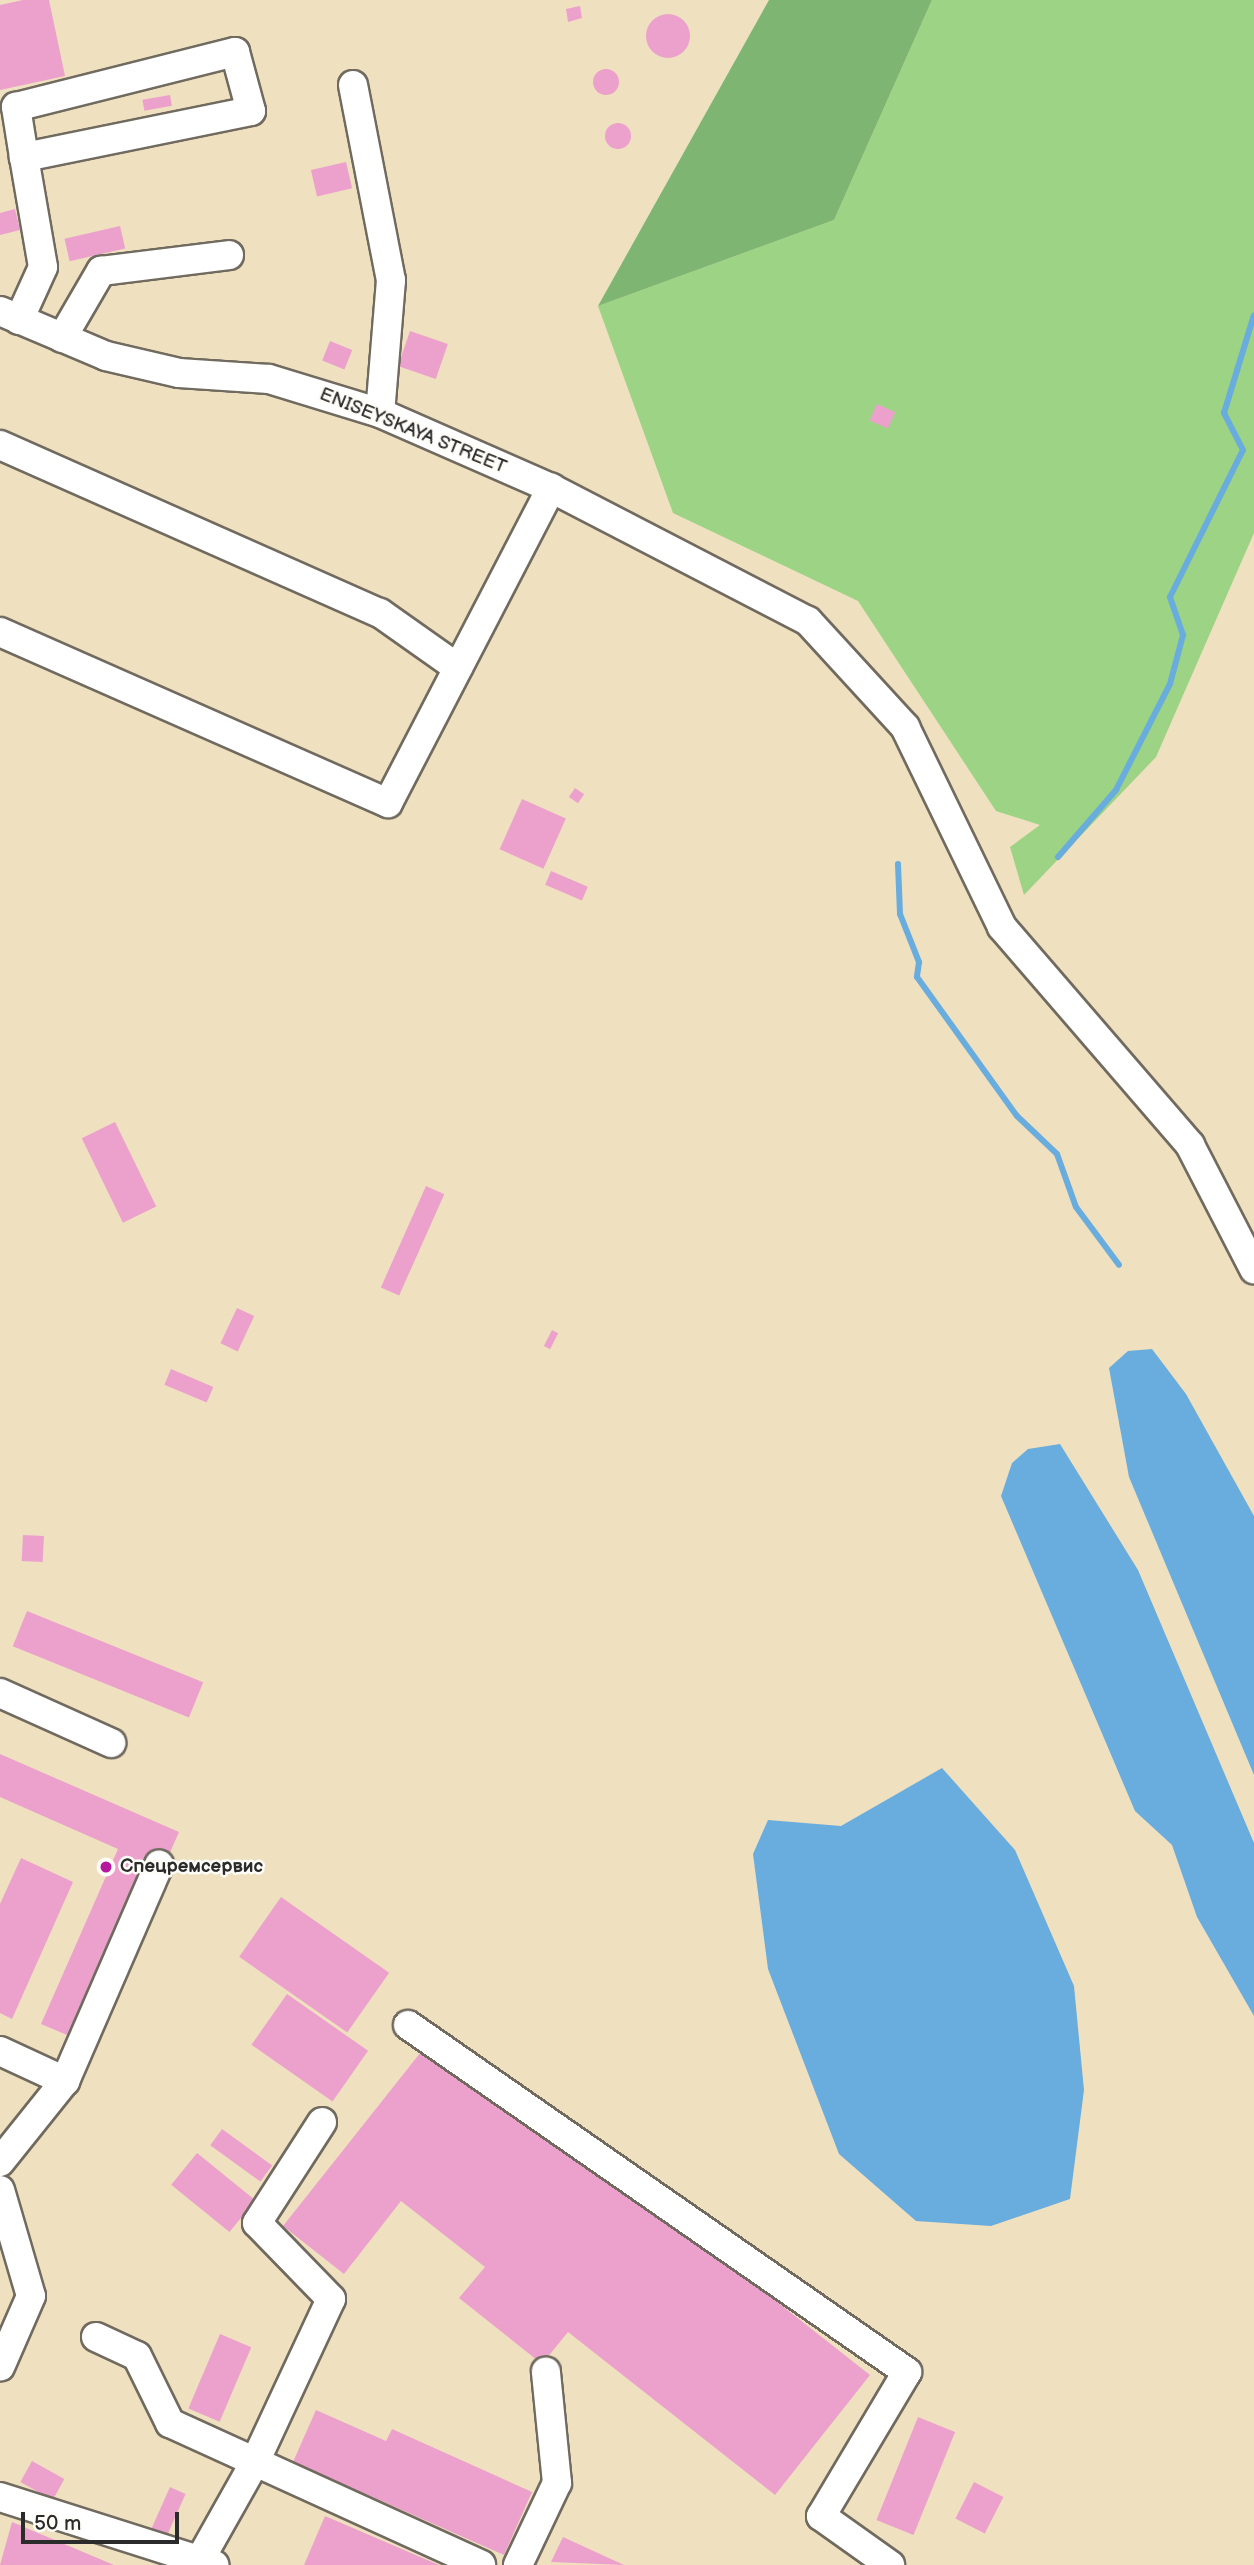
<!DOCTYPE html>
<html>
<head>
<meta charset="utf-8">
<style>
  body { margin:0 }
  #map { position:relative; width:1254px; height:2565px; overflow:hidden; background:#efe0c0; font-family:"Balsamiq Sans",sans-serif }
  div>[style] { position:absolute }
  .green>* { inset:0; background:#9dd385 }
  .forest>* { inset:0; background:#7eb572 }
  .water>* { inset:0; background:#69acde }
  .stream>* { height:6px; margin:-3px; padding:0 3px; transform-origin:3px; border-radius:3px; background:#69acde }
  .building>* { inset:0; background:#eca1cc; transform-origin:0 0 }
  .round { border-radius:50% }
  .roads { filter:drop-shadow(2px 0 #706a5f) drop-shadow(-2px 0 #706a5f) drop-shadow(0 2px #706a5f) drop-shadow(0 -2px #706a5f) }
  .minor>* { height:28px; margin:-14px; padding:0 14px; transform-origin:14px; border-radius:14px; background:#fff }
  .dots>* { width:19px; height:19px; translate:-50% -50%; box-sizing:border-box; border:4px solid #fdfcf7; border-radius:50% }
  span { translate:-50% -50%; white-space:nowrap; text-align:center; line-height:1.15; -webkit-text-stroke:5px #fdfcf7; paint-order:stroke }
  .street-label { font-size:19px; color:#2b2b2b }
  .poi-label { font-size:19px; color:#2b2b2b; font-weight:700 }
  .left { translate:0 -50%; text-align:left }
  .scale { position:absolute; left:21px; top:2512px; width:158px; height:32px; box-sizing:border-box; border:4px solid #2b2b2b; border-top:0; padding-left:9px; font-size:21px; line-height:24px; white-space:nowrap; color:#2b2b2b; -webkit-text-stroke:5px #fdfcf7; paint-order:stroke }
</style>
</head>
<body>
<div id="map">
  <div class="green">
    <div style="clip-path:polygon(932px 0,1254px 0,1254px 533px,1156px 757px,1024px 895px,1010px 847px,1040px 825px,996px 811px,858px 601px,673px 513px,598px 306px,834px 220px)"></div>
  </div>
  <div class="forest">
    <div style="clip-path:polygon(769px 0,932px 0,834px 220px,598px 306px)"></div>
  </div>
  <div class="water">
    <div style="clip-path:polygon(1152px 1349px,1186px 1394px,1254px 1516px,1254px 1775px,1129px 1477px,1109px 1368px,1128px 1351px)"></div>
    <div style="clip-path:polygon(1060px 1444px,1138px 1570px,1254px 1843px,1254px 2016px,1197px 1917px,1172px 1845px,1135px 1811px,1001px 1496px,1012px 1463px,1028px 1449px)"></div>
    <div style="clip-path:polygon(942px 1768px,1015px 1850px,1074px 1986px,1084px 2090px,1070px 2199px,991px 2226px,916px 2221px,839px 2154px,768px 1969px,753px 1854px,768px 1820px,841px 1826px)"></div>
  </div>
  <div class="stream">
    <div style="left:1058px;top:857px;width:89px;rotate:-49.1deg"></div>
    <div style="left:1116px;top:790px;width:119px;rotate:-63deg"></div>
    <div style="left:1170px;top:684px;width:51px;rotate:-75.1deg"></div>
    <div style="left:1183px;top:635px;width:40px;rotate:-108.9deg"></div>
    <div style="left:1170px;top:597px;width:164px;rotate:-63.6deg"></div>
    <div style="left:1243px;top:450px;width:42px;rotate:-117.2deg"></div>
    <div style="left:1224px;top:413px;width:102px;rotate:-73deg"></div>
    <div style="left:898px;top:864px;width:50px;rotate:87.7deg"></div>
    <div style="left:900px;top:914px;width:52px;rotate:68.4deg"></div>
    <div style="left:919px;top:962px;width:15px;rotate:98deg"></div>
    <div style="left:917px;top:977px;width:171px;rotate:54.3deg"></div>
    <div style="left:1017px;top:1116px;width:55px;rotate:43.5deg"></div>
    <div style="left:1057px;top:1154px;width:56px;rotate:70.3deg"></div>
    <div style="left:1076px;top:1207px;width:72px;rotate:53.4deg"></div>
  </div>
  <div class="building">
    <div style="clip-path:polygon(23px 0,49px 0,65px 76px,0 90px,0 5px)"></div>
    <div style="clip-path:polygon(580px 6px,582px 18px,568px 22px,566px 9px)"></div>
    <div class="round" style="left:646px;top:14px;width:44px;height:44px"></div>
    <div class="round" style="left:593px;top:69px;width:26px;height:26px"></div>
    <div style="left:170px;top:95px;width:11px;height:28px;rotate:80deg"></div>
    <div class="round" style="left:605px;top:123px;width:26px;height:26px"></div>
    <div style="left:346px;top:162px;width:27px;height:36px;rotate:77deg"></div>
    <div style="clip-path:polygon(15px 209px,20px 230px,0 235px,0 213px)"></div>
    <div style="left:120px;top:226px;width:23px;height:57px;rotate:77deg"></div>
    <div style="left:410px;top:331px;width:40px;height:37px;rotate:19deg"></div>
    <div style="left:330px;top:341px;width:24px;height:21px;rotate:22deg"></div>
    <div style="left:877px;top:404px;width:20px;height:18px;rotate:24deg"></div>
    <div style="left:575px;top:788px;width:11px;height:11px;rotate:34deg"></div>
    <div style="left:522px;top:799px;width:48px;height:55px;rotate:24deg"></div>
    <div style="left:551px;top:871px;width:40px;height:15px;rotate:23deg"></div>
    <div style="left:115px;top:1122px;width:94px;height:37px;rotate:64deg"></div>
    <div style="left:426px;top:1186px;width:20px;height:111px;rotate:24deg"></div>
    <div style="left:237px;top:1308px;width:19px;height:39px;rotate:25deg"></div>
    <div style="left:552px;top:1330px;width:7px;height:18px;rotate:27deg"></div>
    <div style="left:171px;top:1369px;width:46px;height:17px;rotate:23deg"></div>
    <div style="left:23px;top:1535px;width:21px;height:26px;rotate:3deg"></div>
    <div style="left:27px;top:1611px;width:190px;height:38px;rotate:22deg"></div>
    <div style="clip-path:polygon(0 1754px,179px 1832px,86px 2043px,41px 2024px,118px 1849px,0 1797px)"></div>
    <div style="clip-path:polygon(21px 1858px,73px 1882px,12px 2019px,0 2013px,0 1904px)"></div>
    <div style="left:281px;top:1897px;width:132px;height:73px;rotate:35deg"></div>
    <div style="left:287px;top:1994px;width:99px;height:62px;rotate:35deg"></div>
    <div style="clip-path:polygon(436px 2033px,870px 2375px,775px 2495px,568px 2332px,542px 2364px,459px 2298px,485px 2267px,401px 2201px,344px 2274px,283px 2226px)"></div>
    <div style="left:222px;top:2129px;width:62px;height:20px;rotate:36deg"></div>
    <div style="left:197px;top:2153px;width:75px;height:41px;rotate:39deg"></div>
    <div style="left:220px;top:2334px;width:34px;height:81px;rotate:23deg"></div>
    <div style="clip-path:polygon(316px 2410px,386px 2441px,392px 2429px,532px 2492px,504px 2555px,293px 2462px)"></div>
    <div style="left:918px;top:2417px;width:40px;height:111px;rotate:22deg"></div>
    <div style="left:32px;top:2461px;width:37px;height:24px;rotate:29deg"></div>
    <div style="left:974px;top:2482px;width:33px;height:41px;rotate:27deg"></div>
    <div style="left:170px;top:2487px;width:17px;height:52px;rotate:24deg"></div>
    <div style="clip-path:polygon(325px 2516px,439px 2565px,304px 2565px)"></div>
    <div style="clip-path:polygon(12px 2522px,114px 2565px,0 2565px)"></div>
    <div style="clip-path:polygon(563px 2537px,624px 2565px,551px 2562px)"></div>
  </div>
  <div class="roads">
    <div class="minor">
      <div style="left:353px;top:85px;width:199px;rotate:79deg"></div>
      <div style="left:391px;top:280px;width:133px;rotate:94.7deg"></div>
      <div style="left:0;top:311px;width:115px;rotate:23deg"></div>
      <div style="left:106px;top:356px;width:75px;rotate:13.1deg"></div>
      <div style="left:179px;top:373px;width:90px;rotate:3.8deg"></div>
      <div style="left:269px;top:379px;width:116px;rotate:17deg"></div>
      <div style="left:380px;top:413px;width:187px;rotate:23.7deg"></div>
      <div style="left:551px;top:488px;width:289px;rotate:27.4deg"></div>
      <div style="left:808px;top:621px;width:144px;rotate:47.5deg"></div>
      <div style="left:905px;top:727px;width:222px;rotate:64.1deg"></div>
      <div style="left:1002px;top:927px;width:288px;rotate:49.2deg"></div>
      <div style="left:1190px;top:1145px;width:140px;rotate:62.7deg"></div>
      <div style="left:19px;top:320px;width:58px;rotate:-65.6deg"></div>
      <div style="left:43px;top:267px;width:112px;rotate:-99.8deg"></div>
      <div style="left:24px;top:157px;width:51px;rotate:-99.1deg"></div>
      <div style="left:16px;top:107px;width:226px;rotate:-14.1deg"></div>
      <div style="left:235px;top:52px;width:61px;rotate:74.8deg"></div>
      <div style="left:251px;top:111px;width:232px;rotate:168.5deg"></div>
      <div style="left:62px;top:338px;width:78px;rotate:-59.8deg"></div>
      <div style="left:101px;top:271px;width:129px;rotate:-7.1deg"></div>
      <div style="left:0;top:445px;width:415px;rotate:23.9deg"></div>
      <div style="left:380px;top:613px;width:95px;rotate:35.2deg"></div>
      <div style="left:0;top:632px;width:424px;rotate:23.8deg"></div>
      <div style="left:388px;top:803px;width:355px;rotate:-62.6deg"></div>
      <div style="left:0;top:1693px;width:122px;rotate:24.2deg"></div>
      <div style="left:408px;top:2025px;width:608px;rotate:34.81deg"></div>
      <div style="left:907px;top:2372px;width:168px;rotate:120.8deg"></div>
      <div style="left:821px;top:2516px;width:85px;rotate:35.4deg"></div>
      <div style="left:0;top:2051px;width:72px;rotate:24.8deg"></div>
      <div style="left:0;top:2162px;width:104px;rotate:-51.3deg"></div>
      <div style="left:65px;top:2081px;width:236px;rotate:-66.5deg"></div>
      <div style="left:0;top:2190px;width:110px;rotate:73.7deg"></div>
      <div style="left:31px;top:2296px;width:77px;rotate:113.6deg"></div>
      <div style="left:96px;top:2337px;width:45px;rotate:24.9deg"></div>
      <div style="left:137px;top:2356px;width:75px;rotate:63.8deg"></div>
      <div style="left:170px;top:2423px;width:342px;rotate:24.5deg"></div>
      <div style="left:0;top:2497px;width:225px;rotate:17.6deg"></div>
      <div style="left:197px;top:2565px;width:116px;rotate:-60.6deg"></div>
      <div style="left:254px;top:2464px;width:182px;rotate:-65deg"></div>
      <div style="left:331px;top:2299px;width:106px;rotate:-134.2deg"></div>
      <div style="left:257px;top:2223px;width:120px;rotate:-57.2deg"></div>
      <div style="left:518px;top:2565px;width:91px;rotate:-64.6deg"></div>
      <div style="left:557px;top:2483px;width:112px;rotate:-95.7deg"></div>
    </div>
  </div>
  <div class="dots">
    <div style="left:106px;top:1867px;background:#b5179e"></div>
  </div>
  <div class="street-label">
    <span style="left:413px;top:431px;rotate:22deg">ENISEYSKAYA STREET</span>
  </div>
  <div class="poi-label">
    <span class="left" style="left:120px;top:1867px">Спецремсервис</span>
  </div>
  <div class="scale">50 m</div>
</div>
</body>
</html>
